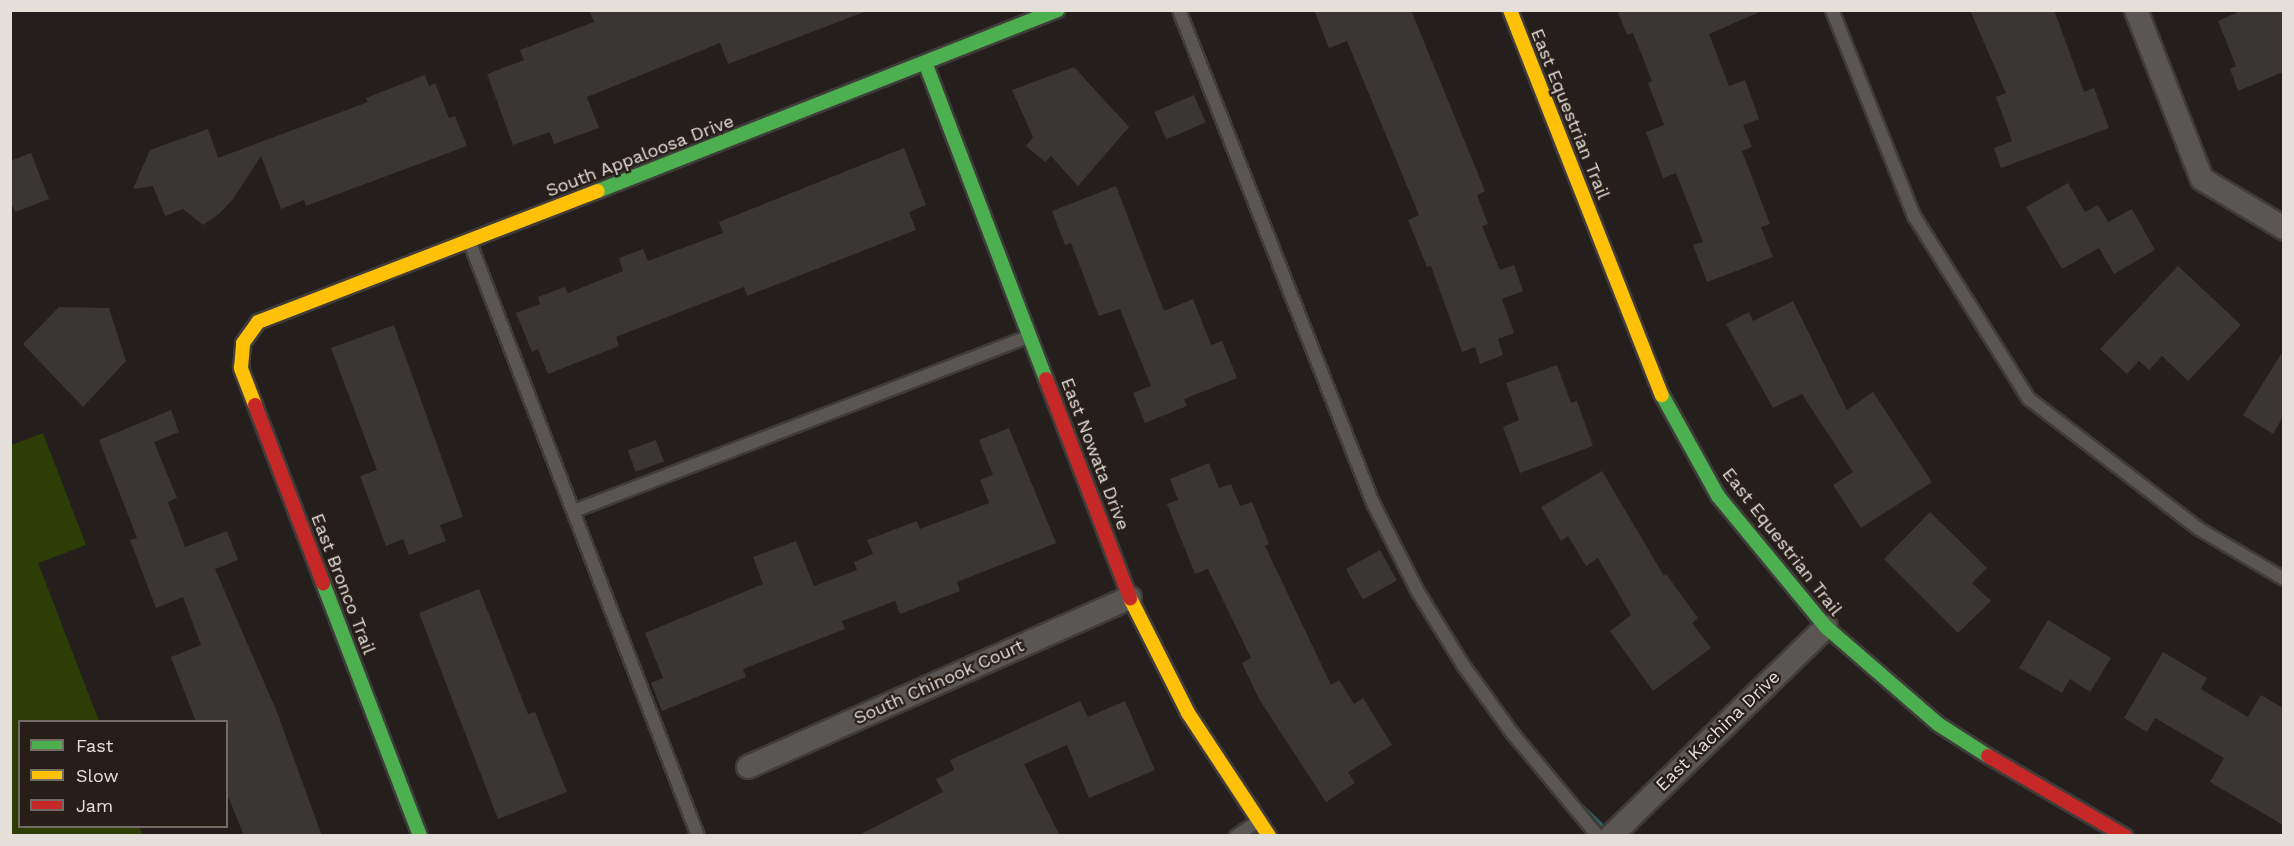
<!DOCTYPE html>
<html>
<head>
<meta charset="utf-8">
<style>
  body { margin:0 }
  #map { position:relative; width:2294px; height:846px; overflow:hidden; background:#241f1c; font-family:"Work Sans",sans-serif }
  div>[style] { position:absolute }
  .green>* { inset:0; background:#2d3d06 }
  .stream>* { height:8px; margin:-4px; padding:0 4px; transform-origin:4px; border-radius:4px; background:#2b6167 }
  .building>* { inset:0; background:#3a3634; transform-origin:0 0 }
  .roads { filter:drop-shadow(2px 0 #3f3c39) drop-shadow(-2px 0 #3f3c39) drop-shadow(0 2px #3f3c39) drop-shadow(0 -2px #3f3c39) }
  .lane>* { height:12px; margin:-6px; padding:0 6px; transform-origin:6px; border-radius:6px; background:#5a5653 }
  .street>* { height:22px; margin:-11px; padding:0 11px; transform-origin:11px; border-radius:11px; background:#5a5653 }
  .fast>* { height:14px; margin:-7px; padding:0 7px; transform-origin:7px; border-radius:7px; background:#4caf50 }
  .slow>* { height:14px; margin:-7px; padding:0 7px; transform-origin:7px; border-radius:7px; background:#ffc107 }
  .jam>* { height:14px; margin:-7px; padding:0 7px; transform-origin:7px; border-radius:7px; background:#c62828 }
  span { translate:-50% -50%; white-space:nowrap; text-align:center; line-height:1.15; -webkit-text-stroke:4.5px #271e18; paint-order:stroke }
  .street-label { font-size:18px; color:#e5dfda }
  .frame { position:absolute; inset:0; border:12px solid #e5dfda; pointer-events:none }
  .legend { position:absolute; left:18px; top:720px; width:210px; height:108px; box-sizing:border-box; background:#271e18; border:2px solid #736b66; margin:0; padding:8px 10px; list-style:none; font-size:18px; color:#e5dfda }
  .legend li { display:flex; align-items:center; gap:12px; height:30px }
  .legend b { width:30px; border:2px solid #736b66 }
</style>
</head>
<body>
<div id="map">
  <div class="green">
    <div style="clip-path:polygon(43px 433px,86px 545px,38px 563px,99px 721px,20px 722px,20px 826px,139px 827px,143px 835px,11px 835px,11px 445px)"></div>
  </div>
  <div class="stream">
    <div style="left:1581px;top:808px;width:40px;rotate:44deg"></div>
  </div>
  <div class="building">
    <div style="clip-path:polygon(589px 10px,864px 10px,864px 12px,728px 64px,720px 43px,587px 97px,599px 128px,554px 144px,550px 132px,513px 145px,487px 74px,524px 60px,520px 50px,594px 22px)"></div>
    <div style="clip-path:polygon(1314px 10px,1411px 10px,1485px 191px,1477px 195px,1488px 224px,1482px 226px,1500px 270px,1514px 265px,1523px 291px,1502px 299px,1514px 333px,1498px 339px,1503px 355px,1480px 364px,1475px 347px,1462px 352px,1431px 266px,1427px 267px,1408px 220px,1419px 215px,1347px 41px,1329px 48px)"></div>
    <div style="clip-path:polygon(1617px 10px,1764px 10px,1709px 34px,1729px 86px,1745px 80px,1759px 119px,1743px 125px,1752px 147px,1742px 151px,1770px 224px,1761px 227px,1773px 257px,1707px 282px,1693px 245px,1703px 242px,1676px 173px,1663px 178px,1646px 132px,1664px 125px,1648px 83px,1652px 81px,1633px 33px,1627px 35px)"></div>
    <div style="clip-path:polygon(1970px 10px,2054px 10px,2084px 92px,2094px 88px,2109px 128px,2001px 168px,1994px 148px,2012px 141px,1996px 97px,2006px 93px)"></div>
    <div style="clip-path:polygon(2243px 10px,2283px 10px,2283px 72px,2238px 91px,2230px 69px,2236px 66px,2218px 21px)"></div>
    <div style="clip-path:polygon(1074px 67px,1129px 127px,1078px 186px,1051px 156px,1045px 162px,1026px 146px,1033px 137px,1012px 90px)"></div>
    <div style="clip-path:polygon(425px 75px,429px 86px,435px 83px,449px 118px,455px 116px,467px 146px,306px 206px,304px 200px,281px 209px,261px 156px,233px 199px,219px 214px,203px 225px,183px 209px,165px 216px,153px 186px,133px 189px,150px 150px,208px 129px,218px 158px,368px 102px,366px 98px)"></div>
    <div style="left:1194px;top:95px;width:30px;height:43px;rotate:67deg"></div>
    <div style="clip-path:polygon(904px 148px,926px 205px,909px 212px,916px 230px,747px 296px,744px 287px,616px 337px,619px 346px,548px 374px,538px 349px,532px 352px,516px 313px,540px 304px,538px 297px,565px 287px,568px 293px,623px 271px,619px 258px,643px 249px,648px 261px,723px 233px,719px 222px)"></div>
    <div style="clip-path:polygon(31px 153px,49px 199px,15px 212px,10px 200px,10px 161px)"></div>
    <div style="clip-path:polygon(2068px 183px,2085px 212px,2098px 205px,2108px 222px,2132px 209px,2155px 250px,2114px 274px,2099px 248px,2062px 269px,2026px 207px)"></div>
    <div style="clip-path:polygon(1116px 186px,1164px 311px,1193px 299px,1211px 345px,1222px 341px,1237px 378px,1184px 399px,1187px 406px,1145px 423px,1133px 393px,1151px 386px,1120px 309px,1099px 316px,1071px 243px,1065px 245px,1052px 211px)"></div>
    <div style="clip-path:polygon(2178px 266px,2241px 325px,2188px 381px,2162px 356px,2149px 370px,2139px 361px,2127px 374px,2100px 349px)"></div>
    <div style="clip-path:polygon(1793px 301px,1847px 410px,1873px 392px,1932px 482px,1861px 528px,1833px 485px,1853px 472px,1802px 394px,1773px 408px,1726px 324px,1749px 312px,1753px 321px)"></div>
    <div style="clip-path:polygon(59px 307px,109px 308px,126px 361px,83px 407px,23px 344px)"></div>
    <div style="clip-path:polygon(394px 325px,463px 517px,440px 525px,446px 541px,409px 555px,403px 539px,386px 546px,360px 476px,377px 470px,331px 348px)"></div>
    <div style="clip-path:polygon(2283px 351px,2283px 417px,2273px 434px,2243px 415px)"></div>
    <div style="clip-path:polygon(1557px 365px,1571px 403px,1577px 401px,1593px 446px,1520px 473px,1503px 427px,1519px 420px,1506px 383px)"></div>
    <div style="clip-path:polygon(171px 410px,179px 432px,154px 442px,177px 498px,168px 502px,185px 547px,227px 531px,238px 560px,215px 569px,277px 712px,322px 836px,244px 836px,226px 791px,226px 722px,196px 722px,171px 657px,201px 645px,183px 597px,156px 608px,130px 540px,137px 538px,99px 440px)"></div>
    <div style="clip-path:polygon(1009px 428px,1056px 543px,957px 582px,960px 591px,900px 614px,895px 601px,842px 621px,845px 629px,743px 669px,746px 677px,662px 711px,651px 683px,663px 678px,645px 633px,763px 584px,753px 557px,796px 541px,814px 586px,857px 570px,854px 562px,873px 554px,867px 540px,917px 521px,920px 529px,989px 503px,980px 480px,993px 475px,979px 440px)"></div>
    <div style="left:656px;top:440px;width:23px;height:30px;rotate:70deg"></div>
    <div style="clip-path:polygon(1209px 463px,1219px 488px,1231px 484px,1240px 506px,1252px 502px,1269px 544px,1265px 546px,1331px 685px,1339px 680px,1354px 704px,1363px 698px,1392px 745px,1348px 772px,1355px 783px,1326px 802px,1259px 699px,1242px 663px,1251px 658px,1208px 569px,1195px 574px,1167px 504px,1178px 500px,1170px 479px)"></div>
    <div style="clip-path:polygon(1602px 471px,1664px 576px,1666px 574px,1698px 618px,1692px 623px,1711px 648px,1653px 691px,1610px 631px,1631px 615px,1598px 558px,1586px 566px,1568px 536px,1561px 541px,1541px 507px)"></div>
    <div style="clip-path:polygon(1930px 512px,1987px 568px,1972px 583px,1991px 601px,1958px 633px,1884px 559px)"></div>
    <div style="left:1380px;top:550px;width:35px;height:39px;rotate:61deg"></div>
    <div style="clip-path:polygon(479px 589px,528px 714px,535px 712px,567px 792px,498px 819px,419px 613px)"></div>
    <div style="clip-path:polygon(2048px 620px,2111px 658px,2090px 692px,2070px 679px,2062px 693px,2019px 668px)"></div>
    <div style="clip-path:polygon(2163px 652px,2207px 678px,2201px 689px,2248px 717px,2261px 695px,2283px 708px,2283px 825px,2210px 782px,2224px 758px,2155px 718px,2147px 732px,2124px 718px)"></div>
    <div style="clip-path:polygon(1080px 701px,1088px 717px,1125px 701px,1155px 770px,1089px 798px,1067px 745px,1024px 764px,1060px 836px,857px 836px,943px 792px,936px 779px,954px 770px,950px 760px)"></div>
  </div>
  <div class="roads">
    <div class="lane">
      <div style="left:1179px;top:10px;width:530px;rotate:68.52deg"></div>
      <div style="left:1373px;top:503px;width:100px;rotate:63.2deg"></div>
      <div style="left:1418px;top:592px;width:86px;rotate:58.3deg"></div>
      <div style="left:1463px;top:665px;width:85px;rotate:54.1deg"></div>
      <div style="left:1513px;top:734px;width:133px;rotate:50.2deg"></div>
      <div style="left:1832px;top:10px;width:222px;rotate:68.3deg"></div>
      <div style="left:1914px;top:216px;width:216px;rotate:57.9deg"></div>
      <div style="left:2029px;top:399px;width:214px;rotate:37.4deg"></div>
      <div style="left:2199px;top:529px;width:99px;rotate:30.5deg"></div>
      <div style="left:470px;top:243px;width:635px;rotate:68.97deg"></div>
      <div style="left:574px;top:511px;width:487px;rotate:-21deg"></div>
      <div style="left:1236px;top:836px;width:27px;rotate:-34deg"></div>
    </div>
    <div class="street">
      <div style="left:2136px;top:10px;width:181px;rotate:68.7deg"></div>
      <div style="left:2202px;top:179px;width:96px;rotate:30.9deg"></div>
      <div style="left:748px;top:767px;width:418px;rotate:-23.9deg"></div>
      <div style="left:1611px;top:836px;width:300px;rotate:-44.2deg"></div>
    </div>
    <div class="fast">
      <div style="left:926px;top:65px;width:336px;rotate:69.1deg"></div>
      <div style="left:598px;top:191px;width:494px;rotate:-21.5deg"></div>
      <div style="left:1662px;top:395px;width:115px;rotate:61deg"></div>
      <div style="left:1718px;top:496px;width:170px;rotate:50.5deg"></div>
      <div style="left:1826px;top:627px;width:148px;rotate:40.9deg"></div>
      <div style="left:1938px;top:724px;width:59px;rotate:32.6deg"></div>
      <div style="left:323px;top:583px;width:271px;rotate:69deg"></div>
    </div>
    <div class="slow">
      <div style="left:1510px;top:10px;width:414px;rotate:68.5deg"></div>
      <div style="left:255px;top:405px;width:40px;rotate:-111deg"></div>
      <div style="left:241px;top:368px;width:25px;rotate:-85deg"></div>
      <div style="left:243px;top:343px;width:26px;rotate:-54deg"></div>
      <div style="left:258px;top:322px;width:364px;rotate:-21.1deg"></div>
      <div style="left:1130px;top:598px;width:129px;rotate:63.2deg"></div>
      <div style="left:1188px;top:713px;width:147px;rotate:56.6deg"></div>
    </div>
    <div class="jam">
      <div style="left:1046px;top:379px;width:235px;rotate:69deg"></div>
      <div style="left:255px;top:405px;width:191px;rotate:69.1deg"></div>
      <div style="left:1988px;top:756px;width:159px;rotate:30.3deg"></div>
    </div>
  </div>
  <div class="street-label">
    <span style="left:1570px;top:114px;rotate:68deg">East Equestrian Trail</span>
    <span style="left:640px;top:156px;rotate:-21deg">South Appaloosa Drive</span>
    <span style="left:1095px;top:454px;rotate:69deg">East Nowata Drive</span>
    <span style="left:1782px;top:542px;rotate:52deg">East Equestrian Trail</span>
    <span style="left:343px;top:584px;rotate:69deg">East Bronco Trail</span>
    <span style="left:939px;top:682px;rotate:-24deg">South Chinook Court</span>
    <span style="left:1718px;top:731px;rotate:-44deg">East Kachina Drive</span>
  </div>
  <div class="frame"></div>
  <ul class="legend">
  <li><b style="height:8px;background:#4caf50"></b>Fast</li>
  <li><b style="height:8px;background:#ffc107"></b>Slow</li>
  <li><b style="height:8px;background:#c62828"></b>Jam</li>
  </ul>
</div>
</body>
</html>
